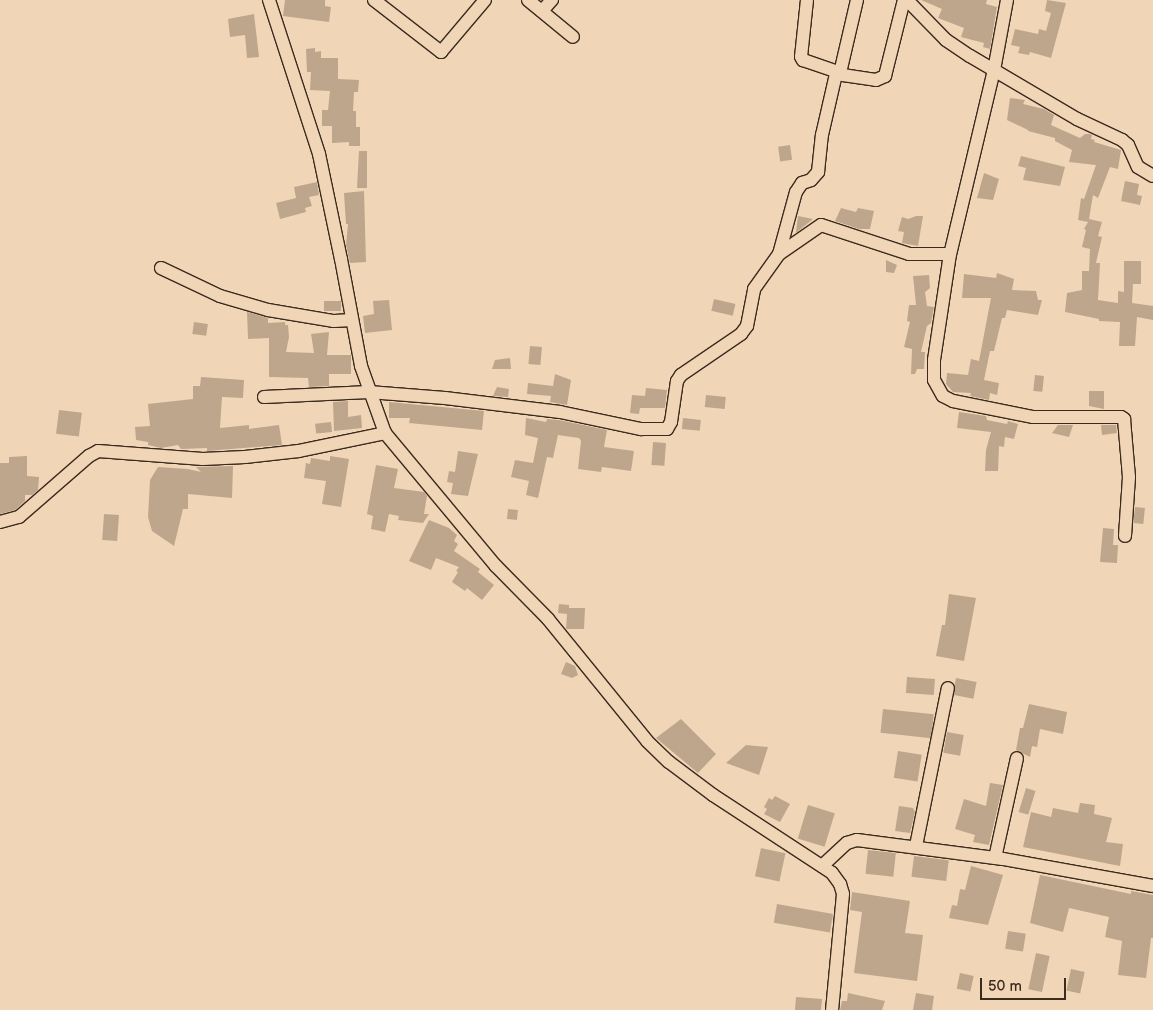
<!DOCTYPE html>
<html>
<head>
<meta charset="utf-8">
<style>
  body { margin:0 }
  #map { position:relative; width:1153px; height:1010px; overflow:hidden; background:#f0d6b7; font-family:"Balsamiq Sans",sans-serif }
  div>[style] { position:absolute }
  .building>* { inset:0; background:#bea68c; transform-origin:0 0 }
  .roads { filter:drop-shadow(1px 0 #3b2a1e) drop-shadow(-1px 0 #3b2a1e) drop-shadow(0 1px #3b2a1e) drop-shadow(0 -1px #3b2a1e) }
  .minor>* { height:12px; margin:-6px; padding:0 6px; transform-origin:6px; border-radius:6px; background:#f0d6b7 }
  span { translate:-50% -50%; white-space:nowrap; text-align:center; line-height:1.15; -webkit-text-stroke:5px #f0d6b7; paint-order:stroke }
  .scale { position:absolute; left:980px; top:978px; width:86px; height:22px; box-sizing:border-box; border:2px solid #3b2a1e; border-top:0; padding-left:6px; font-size:15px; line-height:18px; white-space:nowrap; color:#3b2a1e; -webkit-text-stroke:4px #f0d6b7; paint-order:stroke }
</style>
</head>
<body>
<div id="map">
  <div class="building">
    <div style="clip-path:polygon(285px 0,325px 0,325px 6px,331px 7px,329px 22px,283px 16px)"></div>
    <div style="clip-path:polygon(921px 0,987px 0,986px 4px,997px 7px,990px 49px,983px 47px,984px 43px,961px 37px,964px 28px,938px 18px,942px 9px)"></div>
    <div style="clip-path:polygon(1047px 0,1066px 3px,1051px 58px,1030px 52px,1029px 55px,1018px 53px,1020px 47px,1011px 45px,1015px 29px,1038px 34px,1039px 29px,1046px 31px,1051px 13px,1045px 11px)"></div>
    <div style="clip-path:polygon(254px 14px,259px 57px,247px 58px,245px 35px,230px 37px,228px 19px)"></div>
    <div style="clip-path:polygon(315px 48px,315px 52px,321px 51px,321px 58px,338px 58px,338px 79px,359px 80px,358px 92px,354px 92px,353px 111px,356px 111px,356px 127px,360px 127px,360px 146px,349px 146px,349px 142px,332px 143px,332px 126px,322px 126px,322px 110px,328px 110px,330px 91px,310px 90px,311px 72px,307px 72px,306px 49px)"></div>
    <div style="clip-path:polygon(1010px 98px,1025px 100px,1023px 104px,1044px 109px,1054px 115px,1051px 125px,1080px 138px,1085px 134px,1090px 134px,1092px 135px,1091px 139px,1095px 140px,1094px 142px,1121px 150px,1118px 169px,1110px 167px,1098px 198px,1093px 195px,1089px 219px,1102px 222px,1098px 236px,1102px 237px,1096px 263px,1100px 263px,1098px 300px,1118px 303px,1118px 291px,1124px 292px,1124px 261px,1141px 261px,1141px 284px,1133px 284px,1132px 303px,1153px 306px,1153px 320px,1137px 317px,1135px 346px,1119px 346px,1120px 322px,1099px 321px,1099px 319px,1065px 312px,1067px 293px,1082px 290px,1082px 271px,1089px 271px,1090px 249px,1082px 247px,1086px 230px,1084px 229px,1088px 222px,1078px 220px,1081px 198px,1084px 199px,1096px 165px,1069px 162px,1072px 150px,1055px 141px,1055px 138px,1028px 131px,1028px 130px,1007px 120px)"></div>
    <div style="left:790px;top:145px;width:15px;height:12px;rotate:82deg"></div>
    <div style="clip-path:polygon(359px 151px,367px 151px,367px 188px,357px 188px)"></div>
    <div style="clip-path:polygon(1021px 156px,1065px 167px,1060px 186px,1023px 180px,1026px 168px,1018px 166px)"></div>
    <div style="clip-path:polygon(984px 173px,999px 179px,993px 200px,977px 198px)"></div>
    <div style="clip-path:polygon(1125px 181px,1139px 184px,1137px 195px,1142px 196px,1140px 205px,1121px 201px)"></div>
    <div style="clip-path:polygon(317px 182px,319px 195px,309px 197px,312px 206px,305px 208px,306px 212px,280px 219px,276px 203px,296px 198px,294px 187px)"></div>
    <div style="clip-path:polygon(364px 191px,366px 262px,350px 263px,346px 245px,348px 224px,346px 224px,344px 193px)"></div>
    <div style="clip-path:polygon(841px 208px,856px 212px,858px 208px,874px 211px,870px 229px,859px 229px,835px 221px)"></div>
    <div style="clip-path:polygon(798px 216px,813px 219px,797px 232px,796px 232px)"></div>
    <div style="clip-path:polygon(916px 216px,923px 216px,918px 246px,902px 243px,904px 232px,898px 231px,902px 217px,908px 219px)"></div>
    <div style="clip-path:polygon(886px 260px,897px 265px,894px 273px,886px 272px)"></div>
    <div style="clip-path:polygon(997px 273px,1014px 279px,1012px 290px,1036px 291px,1038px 300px,1042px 300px,1038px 315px,1007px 310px,1005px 318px,1002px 318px,994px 351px,990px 351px,984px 380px,999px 383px,997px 395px,990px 393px,989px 400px,970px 396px,971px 393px,953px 392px,946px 384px,947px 373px,968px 375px,971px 359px,979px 361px,991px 298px,962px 298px,964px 274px,996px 278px)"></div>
    <div style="clip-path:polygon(929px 275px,930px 288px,925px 292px,927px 306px,934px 307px,931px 323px,927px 326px,921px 352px,925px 352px,924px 369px,917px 369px,915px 374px,911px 374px,912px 349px,904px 347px,910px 322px,907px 321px,909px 305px,916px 305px,913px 276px)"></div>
    <div style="left:714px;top:299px;width:22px;height:12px;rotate:13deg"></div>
    <div style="clip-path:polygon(389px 300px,392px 330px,365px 333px,363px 316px,374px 314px,373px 301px)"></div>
    <div style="left:324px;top:301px;width:17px;height:10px"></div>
    <div style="clip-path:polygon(247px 312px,268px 318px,268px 323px,285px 322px,285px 325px,288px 325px,289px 337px,286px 352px,314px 353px,311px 334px,329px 332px,327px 355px,351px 355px,351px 374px,329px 374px,329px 386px,309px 387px,308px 378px,269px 377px,269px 338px,248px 339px)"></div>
    <div style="left:194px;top:322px;width:14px;height:12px;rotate:8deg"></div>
    <div style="left:530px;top:346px;width:12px;height:18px;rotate:5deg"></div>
    <div style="clip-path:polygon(510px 358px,511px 369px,492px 369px,495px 360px)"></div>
    <div style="clip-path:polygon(555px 374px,571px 380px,567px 405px,550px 402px,551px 396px,527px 394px,528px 383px,553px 386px)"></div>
    <div style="left:1035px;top:375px;width:9px;height:16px;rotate:6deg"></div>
    <div style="clip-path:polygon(201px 377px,244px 380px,243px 398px,222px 397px,220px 428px,249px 425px,249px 429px,279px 425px,282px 445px,207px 451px,207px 448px,181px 449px,178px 445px,161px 448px,148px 445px,148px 442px,136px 440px,135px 427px,150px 426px,148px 404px,193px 399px,193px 386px,200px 386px)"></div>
    <div style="clip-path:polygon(497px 387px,509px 389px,508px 397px,493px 396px)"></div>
    <div style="clip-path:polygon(646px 388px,667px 390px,665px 408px,640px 408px,639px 414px,630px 413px,632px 395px,645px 396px)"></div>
    <div style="clip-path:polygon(1089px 391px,1104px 391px,1104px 409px,1089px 406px)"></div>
    <div style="left:706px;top:395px;width:20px;height:12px;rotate:6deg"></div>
    <div style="clip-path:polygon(348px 401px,348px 417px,361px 415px,362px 428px,334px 431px,333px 402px)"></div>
    <div style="clip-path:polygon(389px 402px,484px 411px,482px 430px,409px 423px,410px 418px,389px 418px)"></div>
    <div style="left:59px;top:410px;width:23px;height:24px;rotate:7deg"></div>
    <div style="clip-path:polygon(959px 412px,986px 416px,987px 420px,1007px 424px,1008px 421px,1018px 424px,1014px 439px,1005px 437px,1004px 447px,999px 446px,998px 471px,985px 471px,986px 450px,991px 432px,957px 428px)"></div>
    <div style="clip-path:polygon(526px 418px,546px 422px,547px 419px,559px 420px,607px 430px,604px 447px,634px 451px,631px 471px,602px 467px,601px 472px,578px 469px,581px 441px,579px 438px,558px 435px,553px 458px,547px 457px,538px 498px,526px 495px,529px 481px,511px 477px,515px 460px,533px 463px,538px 438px,525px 435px)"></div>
    <div style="left:683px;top:418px;width:18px;height:11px;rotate:6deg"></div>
    <div style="left:331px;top:422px;width:10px;height:16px;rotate:84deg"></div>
    <div style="clip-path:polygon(1058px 425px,1073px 425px,1069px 437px,1052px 433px)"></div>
    <div style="clip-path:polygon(1101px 425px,1116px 425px,1117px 433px,1102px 435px)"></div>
    <div style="left:653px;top:442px;width:13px;height:23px;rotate:4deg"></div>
    <div style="clip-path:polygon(458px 451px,478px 454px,468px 496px,451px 494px,453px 483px,447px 482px,449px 471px,455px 472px)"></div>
    <div style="clip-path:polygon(27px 456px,27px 476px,39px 477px,38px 490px,32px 495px,25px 495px,25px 501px,15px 510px,0 514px,0 463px,9px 463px,9px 457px)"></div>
    <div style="clip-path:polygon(330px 456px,349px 459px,341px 507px,322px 504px,326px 481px,304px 478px,306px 463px,310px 464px,311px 458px,330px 461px)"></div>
    <div style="clip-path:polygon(376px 465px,398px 469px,394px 488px,424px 492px,427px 496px,424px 514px,429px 514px,423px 523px,398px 520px,399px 516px,389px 514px,385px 532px,371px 529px,373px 516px,367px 514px)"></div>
    <div style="clip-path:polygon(233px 466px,232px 498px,188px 494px,188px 509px,183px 509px,174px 546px,152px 531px,148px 517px,150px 480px,158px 467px,188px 469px,201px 472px,196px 467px)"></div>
    <div style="left:1135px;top:507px;width:10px;height:16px;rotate:6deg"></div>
    <div style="left:508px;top:509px;width:10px;height:10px;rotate:6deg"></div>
    <div style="left:104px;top:514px;width:15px;height:26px;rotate:4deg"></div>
    <div style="clip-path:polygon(429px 520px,449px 528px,457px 535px,454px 541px,458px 544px,454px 551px,480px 569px,478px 572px,494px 585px,482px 600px,467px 588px,465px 591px,452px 582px,458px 572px,456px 571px,459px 567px,436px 558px,431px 570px,409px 561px)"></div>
    <div style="clip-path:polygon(1103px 528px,1114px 529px,1113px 545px,1118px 545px,1117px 563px,1100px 562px)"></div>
    <div style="clip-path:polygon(949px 594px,976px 598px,964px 661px,936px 656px,942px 625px,945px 625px)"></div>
    <div style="clip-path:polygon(559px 604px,569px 605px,569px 608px,585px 608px,584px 629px,566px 629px,567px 614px,558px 613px)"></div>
    <div style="clip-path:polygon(566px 662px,575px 666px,578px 675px,572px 678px,561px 674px)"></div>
    <div style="left:907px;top:677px;width:28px;height:16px;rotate:4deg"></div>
    <div style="left:956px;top:678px;width:21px;height:17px;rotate:11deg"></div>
    <div style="clip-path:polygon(1029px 704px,1067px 712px,1063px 734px,1040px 729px,1037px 747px,1032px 746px,1030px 757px,1016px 750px,1020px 728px,1023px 728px)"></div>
    <div style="left:883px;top:709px;width:51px;height:24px;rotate:6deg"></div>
    <div style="clip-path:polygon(681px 719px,716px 754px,698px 773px,656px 738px)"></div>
    <div style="left:947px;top:732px;width:17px;height:21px;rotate:10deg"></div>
    <div style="clip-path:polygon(746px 745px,768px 747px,759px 775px,726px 763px)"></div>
    <div style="left:898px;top:751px;width:24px;height:27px;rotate:9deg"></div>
    <div style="clip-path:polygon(990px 783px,1003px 785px,989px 845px,973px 842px,975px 835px,955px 829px,964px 799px,986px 806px)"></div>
    <div style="left:1026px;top:788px;width:10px;height:25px;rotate:17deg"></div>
    <div style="clip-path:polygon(775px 796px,790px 804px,780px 822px,764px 814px,767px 809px,764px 807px,769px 798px,772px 800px)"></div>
    <div style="clip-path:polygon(1080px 803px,1095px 805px,1094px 814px,1112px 818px,1106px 842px,1123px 844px,1120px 866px,1023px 847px,1031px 812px,1051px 817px,1053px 808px,1078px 813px)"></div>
    <div style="left:808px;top:805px;width:28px;height:35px;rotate:17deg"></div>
    <div style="clip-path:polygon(899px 806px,913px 808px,915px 812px,910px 833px,895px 831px)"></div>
    <div style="left:761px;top:848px;width:25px;height:29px;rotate:12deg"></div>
    <div style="left:868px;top:850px;width:28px;height:24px;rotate:6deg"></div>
    <div style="left:914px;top:856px;width:35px;height:21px;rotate:7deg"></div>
    <div style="clip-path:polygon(971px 866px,1003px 875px,988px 925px,949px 918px,952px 905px,957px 906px,960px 889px,965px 890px)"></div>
    <div style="clip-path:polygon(1040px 875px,1131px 894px,1131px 891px,1153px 895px,1153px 938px,1151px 938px,1146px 978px,1118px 975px,1122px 941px,1105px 937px,1109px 917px,1069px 908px,1063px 932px,1030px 923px)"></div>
    <div style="clip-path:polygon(852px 892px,910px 901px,905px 933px,923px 935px,917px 981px,854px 973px,862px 912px,850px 910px)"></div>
    <div style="left:777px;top:904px;width:57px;height:19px;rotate:10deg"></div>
    <div style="left:1008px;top:931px;width:18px;height:18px;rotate:9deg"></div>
    <div style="left:1036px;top:953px;width:14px;height:37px;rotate:12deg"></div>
    <div style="left:1071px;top:969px;width:14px;height:22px;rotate:12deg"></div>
    <div style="left:960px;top:973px;width:14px;height:16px;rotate:12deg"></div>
    <div style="clip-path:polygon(848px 993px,885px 1001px,882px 1010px,840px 1010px,842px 1001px,847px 1001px)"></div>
    <div style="clip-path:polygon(916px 993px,934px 996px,932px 1010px,913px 1010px)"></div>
    <div style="clip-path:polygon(796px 997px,822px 999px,821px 1010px,795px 1010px)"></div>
  </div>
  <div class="roads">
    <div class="minor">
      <div style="left:269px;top:0;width:162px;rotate:72deg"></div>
      <div style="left:319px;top:154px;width:107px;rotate:78.2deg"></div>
      <div style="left:341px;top:259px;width:109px;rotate:79.4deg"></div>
      <div style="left:361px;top:366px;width:71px;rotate:70.3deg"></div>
      <div style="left:385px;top:433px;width:173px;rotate:50.2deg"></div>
      <div style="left:496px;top:566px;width:74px;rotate:45.5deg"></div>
      <div style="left:548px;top:619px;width:157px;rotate:50.9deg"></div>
      <div style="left:647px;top:741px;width:30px;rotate:44deg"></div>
      <div style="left:669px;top:762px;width:55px;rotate:36.9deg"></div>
      <div style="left:713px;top:795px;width:142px;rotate:33.2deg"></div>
      <div style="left:832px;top:873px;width:14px;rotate:54deg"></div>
      <div style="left:840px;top:884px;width:10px;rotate:73deg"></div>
      <div style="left:843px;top:894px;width:117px;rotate:95.4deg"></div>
      <div style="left:374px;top:0;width:85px;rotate:37.8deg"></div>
      <div style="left:441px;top:52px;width:68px;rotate:-49.8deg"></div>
      <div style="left:528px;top:0;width:58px;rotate:39.4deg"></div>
      <div style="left:807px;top:0;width:57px;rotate:96deg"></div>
      <div style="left:801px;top:57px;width:4px;rotate:56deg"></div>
      <div style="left:803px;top:60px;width:39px;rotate:19deg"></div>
      <div style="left:840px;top:73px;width:75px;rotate:-76.9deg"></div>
      <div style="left:907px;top:0;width:56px;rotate:45.7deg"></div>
      <div style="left:946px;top:40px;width:29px;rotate:34deg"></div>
      <div style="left:970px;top:56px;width:124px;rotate:30.5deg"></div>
      <div style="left:1077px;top:119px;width:50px;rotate:25deg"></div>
      <div style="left:1122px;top:140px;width:8px;rotate:40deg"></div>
      <div style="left:1128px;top:145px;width:24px;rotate:66deg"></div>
      <div style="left:1138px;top:167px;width:17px;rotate:31deg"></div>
      <div style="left:1007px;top:0;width:71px;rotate:100.5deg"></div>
      <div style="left:994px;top:70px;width:189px;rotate:103.4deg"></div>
      <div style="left:950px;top:254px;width:107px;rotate:98.6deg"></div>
      <div style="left:934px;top:360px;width:20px;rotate:90deg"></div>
      <div style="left:934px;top:380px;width:18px;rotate:61deg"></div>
      <div style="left:943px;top:396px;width:11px;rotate:27deg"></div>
      <div style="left:953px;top:401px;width:82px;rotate:11.3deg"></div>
      <div style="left:1033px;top:417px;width:88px"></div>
      <div style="left:1121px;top:417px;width:4px;rotate:34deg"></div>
      <div style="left:1124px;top:419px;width:58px;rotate:85.1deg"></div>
      <div style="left:1129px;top:477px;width:59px;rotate:93.9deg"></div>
      <div style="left:542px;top:11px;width:15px;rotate:-48deg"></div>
      <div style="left:779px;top:254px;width:51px;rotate:-34.6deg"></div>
      <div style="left:821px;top:225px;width:93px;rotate:18.2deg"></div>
      <div style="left:909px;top:254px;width:41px"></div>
      <div style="left:161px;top:268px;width:65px;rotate:25.4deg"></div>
      <div style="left:220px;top:296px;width:50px;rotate:16.3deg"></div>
      <div style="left:268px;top:310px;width:67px;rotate:9.5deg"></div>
      <div style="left:334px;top:321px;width:18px;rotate:-3deg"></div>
      <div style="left:264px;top:397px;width:105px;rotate:-2.7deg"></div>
      <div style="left:369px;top:392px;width:76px;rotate:4.5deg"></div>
      <div style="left:445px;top:398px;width:116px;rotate:6.9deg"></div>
      <div style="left:560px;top:412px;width:83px;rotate:11.9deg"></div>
      <div style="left:641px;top:429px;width:26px"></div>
      <div style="left:667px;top:429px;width:8px;rotate:-60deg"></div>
      <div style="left:671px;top:422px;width:41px;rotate:-81.7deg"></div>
      <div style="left:677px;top:381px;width:7px;rotate:-56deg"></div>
      <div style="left:681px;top:375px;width:73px;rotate:-34.3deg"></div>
      <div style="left:741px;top:334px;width:10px;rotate:-53deg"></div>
      <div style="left:747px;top:326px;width:38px;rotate:-79deg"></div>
      <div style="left:754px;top:289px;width:43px;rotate:-54.5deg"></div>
      <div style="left:779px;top:254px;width:64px;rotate:-74.7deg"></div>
      <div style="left:796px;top:192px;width:11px;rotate:-56deg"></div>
      <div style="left:802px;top:183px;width:9px;rotate:-18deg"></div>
      <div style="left:811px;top:180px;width:11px;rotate:-49deg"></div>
      <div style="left:818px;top:172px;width:37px;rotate:-84deg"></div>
      <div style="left:822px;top:135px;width:63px;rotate:-77.1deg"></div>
      <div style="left:836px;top:74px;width:40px;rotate:8.5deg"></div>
      <div style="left:876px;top:80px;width:10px;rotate:-24deg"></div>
      <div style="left:885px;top:76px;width:78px;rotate:-76deg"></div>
      <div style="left:0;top:522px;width:20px;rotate:-15deg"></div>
      <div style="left:19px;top:517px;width:93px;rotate:-41.1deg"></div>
      <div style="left:89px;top:456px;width:10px;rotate:-29deg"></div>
      <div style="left:98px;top:451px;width:105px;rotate:4.4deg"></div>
      <div style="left:203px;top:459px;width:42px;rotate:-2.7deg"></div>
      <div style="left:245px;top:457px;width:54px;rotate:-6.3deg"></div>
      <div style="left:299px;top:451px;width:88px;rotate:-11.8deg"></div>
      <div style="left:916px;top:846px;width:161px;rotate:-78.6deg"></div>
      <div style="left:995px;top:858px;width:102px;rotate:-77.6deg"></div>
      <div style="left:822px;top:866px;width:34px;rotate:-43deg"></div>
      <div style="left:847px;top:843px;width:10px;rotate:-17deg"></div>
      <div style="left:857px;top:840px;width:147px;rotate:7.4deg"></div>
      <div style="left:1003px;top:859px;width:152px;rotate:10.2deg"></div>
    </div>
  </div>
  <div class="scale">50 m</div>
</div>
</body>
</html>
